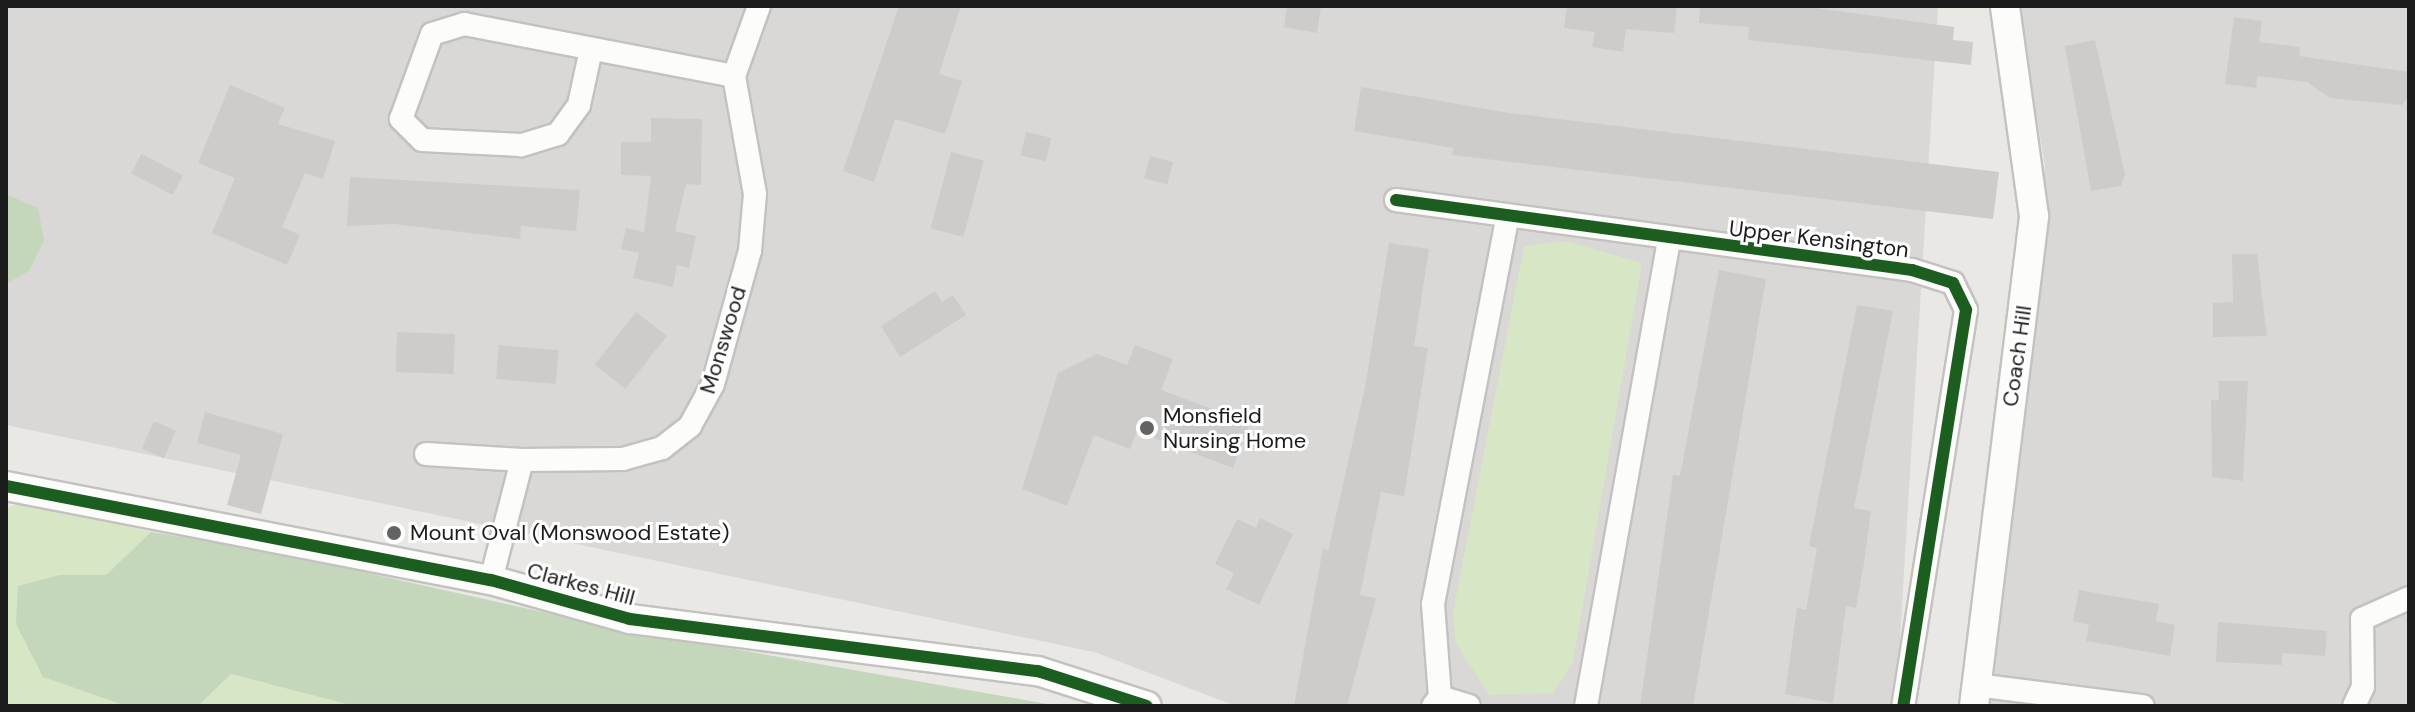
<!DOCTYPE html>
<html>
<head>
<meta charset="utf-8">
<style>
  body { margin:0 }
  #map { position:relative; width:2415px; height:712px; overflow:hidden; background:#eae8e4; font-family:"DM Sans",sans-serif }
  div>[style] { position:absolute }
  .residential>* { inset:0; background:#d9d8d6 }
  .grass>* { inset:0; background:#d7e6c4 }
  .forest>* { inset:0; background:#c5d7bb }
  .building>* { inset:0; background:#ceccca; transform-origin:0 0 }
  .roads { filter:drop-shadow(2px 0 #c3c2c0) drop-shadow(-2px 0 #c3c2c0) drop-shadow(0 2px #c3c2c0) drop-shadow(0 -2px #c3c2c0) }
  .minor>* { height:22px; margin:-11px; padding:0 11px; transform-origin:11px; border-radius:11px; background:#fcfcfb }
  .tertiary>* { height:28px; margin:-14px; padding:0 14px; transform-origin:14px; border-radius:14px; background:#fcfcfb }
  .cycleway>* { height:12px; margin:-6px; padding:0 6px; transform-origin:6px; border-radius:6px; background:#1b5e20 }
  .dots>* { width:22px; height:22px; translate:-50% -50%; box-sizing:border-box; border:4px solid #fff; border-radius:50% }
  span { translate:-50% -50%; white-space:nowrap; text-align:center; line-height:1.15; -webkit-text-stroke:6px #fff; paint-order:stroke }
  .street-label { font-size:22px; color:#1c1c1c }
  .poi-label { font-size:22px; color:#1c1c1c }
  .left { translate:0 -50%; text-align:left }
  .frame { position:absolute; inset:0; border:8px solid #1c1c1c; pointer-events:none }
</style>
</head>
<body>
<div id="map">
  <div class="residential">
    <div style="clip-path:polygon(6px 6px,1938px 6px,1896px 706px,1236px 706px,1094px 652px,6px 425px)"></div>
    <div style="clip-path:polygon(2017px 6px,2409px 6px,2409px 706px,1989px 706px,2045px 165px)"></div>
  </div>
  <div class="grass">
    <div style="clip-path:polygon(1566px 241px,1642px 263px,1573px 662px,1553px 693px,1489px 695px,1455px 642px,1453px 613px,1524px 246px)"></div>
    <div style="clip-path:polygon(21px 502px,151px 532px,106px 575px,60px 575px,43px 677px,126px 706px,6px 706px,6px 509px)"></div>
    <div style="clip-path:polygon(231px 674px,354px 706px,198px 706px)"></div>
  </div>
  <div class="forest">
    <div style="clip-path:polygon(6px 194px,38px 208px,44px 240px,29px 271px,6px 284px)"></div>
    <div style="clip-path:polygon(151px 532px,260px 549px,614px 628px,1059px 706px,354px 706px,231px 674px,198px 706px,126px 706px,43px 677px,16px 624px,18px 586px,60px 575px,106px 575px)"></div>
  </div>
  <div class="building">
    <div style="clip-path:polygon(899px 6px,961px 6px,939px 74px,962px 81px,945px 134px,895px 119px,874px 182px,843px 171px)"></div>
    <div style="clip-path:polygon(1287px 6px,1321px 6px,1317px 33px,1284px 27px)"></div>
    <div style="clip-path:polygon(1567px 6px,1677px 6px,1674px 33px,1626px 29px,1623px 52px,1592px 47px,1595px 32px,1564px 28px)"></div>
    <div style="clip-path:polygon(1700px 6px,1802px 6px,1954px 27px,1953px 40px,1973px 42px,1971px 65px,1748px 40px,1749px 27px,1699px 23px)"></div>
    <div style="clip-path:polygon(2234px 17px,2262px 21px,2259px 42px,2300px 47px,2299px 56px,2409px 72px,2409px 96px,2402px 105px,2330px 98px,2307px 82px,2257px 76px,2256px 88px,2225px 84px)"></div>
    <div style="clip-path:polygon(2095px 40px,2125px 175px,2121px 186px,2091px 191px,2065px 46px)"></div>
    <div style="clip-path:polygon(230px 85px,285px 108px,278px 124px,335px 141px,323px 179px,305px 173px,282px 227px,300px 235px,287px 265px,212px 233px,235px 178px,198px 163px)"></div>
    <div style="clip-path:polygon(1361px 87px,1509px 113px,1999px 172px,1993px 219px,1452px 155px,1453px 148px,1354px 131px)"></div>
    <div style="clip-path:polygon(651px 118px,702px 119px,701px 185px,686px 184px,675px 231px,696px 236px,689px 268px,677px 265px,673px 287px,633px 278px,639px 253px,621px 249px,626px 228px,644px 232px,651px 176px,621px 175px,621px 142px,651px 142px)"></div>
    <div style="left:1026px;top:132px;width:26px;height:24px;rotate:13deg"></div>
    <div style="left:951px;top:152px;width:34px;height:79px;rotate:15deg"></div>
    <div style="left:141px;top:154px;width:47px;height:22px;rotate:27deg"></div>
    <div style="left:1150px;top:156px;width:24px;height:23px;rotate:15deg"></div>
    <div style="clip-path:polygon(350px 177px,580px 190px,576px 231px,521px 226px,520px 239px,394px 224px,347px 226px)"></div>
    <div style="clip-path:polygon(1389px 243px,1429px 249px,1414px 346px,1428px 348px,1404px 496px,1381px 492px,1360px 595px,1376px 598px,1347px 706px,1294px 706px,1323px 548px,1328px 551px,1365px 387px)"></div>
    <div style="clip-path:polygon(2232px 254px,2257px 254px,2267px 336px,2213px 337px,2213px 303px,2233px 302px)"></div>
    <div style="clip-path:polygon(1719px 270px,1766px 279px,1693px 706px,1640px 706px,1673px 475px,1680px 476px)"></div>
    <div style="clip-path:polygon(935px 291px,942px 302px,953px 295px,966px 315px,900px 357px,881px 326px)"></div>
    <div style="clip-path:polygon(1857px 305px,1893px 311px,1854px 508px,1871px 511px,1864px 563px,1856px 608px,1846px 606px,1833px 703px,1785px 694px,1797px 608px,1806px 610px,1817px 548px,1809px 546px)"></div>
    <div style="left:636px;top:312px;width:39px;height:67px;rotate:38deg"></div>
    <div style="left:397px;top:332px;width:58px;height:40px;rotate:2deg"></div>
    <div style="left:499px;top:345px;width:60px;height:34px;rotate:5deg"></div>
    <div style="clip-path:polygon(1135px 345px,1173px 359px,1161px 390px,1250px 423px,1233px 468px,1137px 432px,1130px 449px,1094px 435px,1067px 506px,1022px 489px,1058px 373px,1097px 354px,1127px 365px)"></div>
    <div style="clip-path:polygon(2218px 381px,2248px 381px,2243px 481px,2212px 477px,2211px 400px,2219px 400px)"></div>
    <div style="clip-path:polygon(205px 412px,283px 434px,261px 514px,227px 505px,241px 455px,197px 443px)"></div>
    <div style="left:154px;top:421px;width:24px;height:30px;rotate:24deg"></div>
    <div style="clip-path:polygon(1260px 518px,1293px 534px,1259px 605px,1226px 589px,1234px 573px,1215px 564px,1237px 519px,1256px 528px)"></div>
    <div style="clip-path:polygon(2079px 590px,2159px 604px,2156px 621px,2175px 625px,2170px 656px,2086px 641px,2089px 625px,2073px 621px)"></div>
    <div style="clip-path:polygon(2218px 622px,2327px 631px,2325px 656px,2282px 653px,2282px 665px,2216px 662px)"></div>
  </div>
  <div class="roads">
    <div class="minor">
      <div style="left:590px;top:54px;width:52px;rotate:102.2deg"></div>
      <div style="left:579px;top:105px;width:36px;rotate:126deg"></div>
      <div style="left:558px;top:134px;width:39px;rotate:163deg"></div>
      <div style="left:521px;top:145px;width:99px;rotate:-177.1deg"></div>
      <div style="left:422px;top:140px;width:30px;rotate:-135deg"></div>
      <div style="left:401px;top:119px;width:90px;rotate:-70deg"></div>
      <div style="left:432px;top:34px;width:34px;rotate:-17deg"></div>
      <div style="left:464px;top:24px;width:275px;rotate:10.9deg"></div>
      <div style="left:1396px;top:200px;width:521px;rotate:7.73deg"></div>
      <div style="left:1912px;top:270px;width:43px;rotate:17.6deg"></div>
      <div style="left:1953px;top:283px;width:30px;rotate:64deg"></div>
      <div style="left:1966px;top:310px;width:401px;rotate:99deg"></div>
      <div style="left:426px;top:454px;width:96px;rotate:3.6deg"></div>
      <div style="left:491px;top:580px;width:124px;rotate:-75.5deg"></div>
      <div style="left:522px;top:460px;width:101px;rotate:-0.6deg"></div>
      <div style="left:623px;top:459px;width:41px;rotate:-15.8deg"></div>
      <div style="left:662px;top:448px;width:36px;rotate:-38deg"></div>
      <div style="left:690px;top:426px;width:48px;rotate:-61.3deg"></div>
      <div style="left:713px;top:384px;width:138px;rotate:-74.5deg"></div>
      <div style="left:750px;top:251px;width:57px;rotate:-85deg"></div>
      <div style="left:755px;top:194px;width:120px;rotate:-100.1deg"></div>
      <div style="left:734px;top:76px;width:74px;rotate:-70.3deg"></div>
      <div style="left:1976px;top:685px;width:168px;rotate:7.2deg"></div>
      <div style="left:1440px;top:697px;width:30px;rotate:17deg"></div>
      <div style="left:1433px;top:706px;width:11px;rotate:-52deg"></div>
      <div style="left:1440px;top:697px;width:93px;rotate:-94.3deg"></div>
      <div style="left:1433px;top:604px;width:391px;rotate:-79.1deg"></div>
      <div style="left:1586px;top:706px;width:472px;rotate:-79.9deg"></div>
      <div style="left:2354px;top:706px;width:21px;rotate:-65deg"></div>
      <div style="left:2363px;top:687px;width:68px;rotate:-90.8deg"></div>
      <div style="left:2362px;top:619px;width:51px;rotate:-24.1deg"></div>
    </div>
    <div class="tertiary">
      <div style="left:6px;top:486px;width:494px;rotate:11deg"></div>
      <div style="left:491px;top:580px;width:144px;rotate:15.7deg"></div>
      <div style="left:630px;top:619px;width:411px;rotate:7.3deg"></div>
      <div style="left:1038px;top:671px;width:114px;rotate:17.8deg"></div>
      <div style="left:1974px;top:706px;width:494px;rotate:-83deg"></div>
      <div style="left:2034px;top:216px;width:212px;rotate:-97.9deg"></div>
    </div>
  </div>
  <div class="cycleway">
    <div style="left:1396px;top:200px;width:521px;rotate:7.73deg"></div>
    <div style="left:1912px;top:270px;width:43px;rotate:17.6deg"></div>
    <div style="left:1953px;top:283px;width:30px;rotate:64deg"></div>
    <div style="left:1966px;top:310px;width:401px;rotate:99deg"></div>
    <div style="left:6px;top:486px;width:494px;rotate:11deg"></div>
    <div style="left:491px;top:580px;width:144px;rotate:15.7deg"></div>
    <div style="left:630px;top:619px;width:411px;rotate:7.3deg"></div>
    <div style="left:1038px;top:671px;width:114px;rotate:17.8deg"></div>
  </div>
  <div class="dots">
    <div style="left:1147px;top:428px;background:#646362"></div>
    <div style="left:394px;top:533px;background:#646362"></div>
  </div>
  <div class="street-label">
    <span style="left:1819px;top:239px;rotate:7deg">Upper Kensington</span>
    <span style="left:723px;top:340px;rotate:-73deg">Monswood</span>
    <span style="left:2017px;top:356px;rotate:-82deg">Coach Hill</span>
    <span style="left:581px;top:584px;rotate:15deg">Clarkes Hill</span>
  </div>
  <div class="poi-label">
    <span class="left" style="left:1163px;top:428px">Monsfield<br>Nursing Home</span>
    <span class="left" style="left:410px;top:533px">Mount Oval (Monswood Estate)</span>
  </div>
  <div class="frame"></div>
</div>
</body>
</html>
